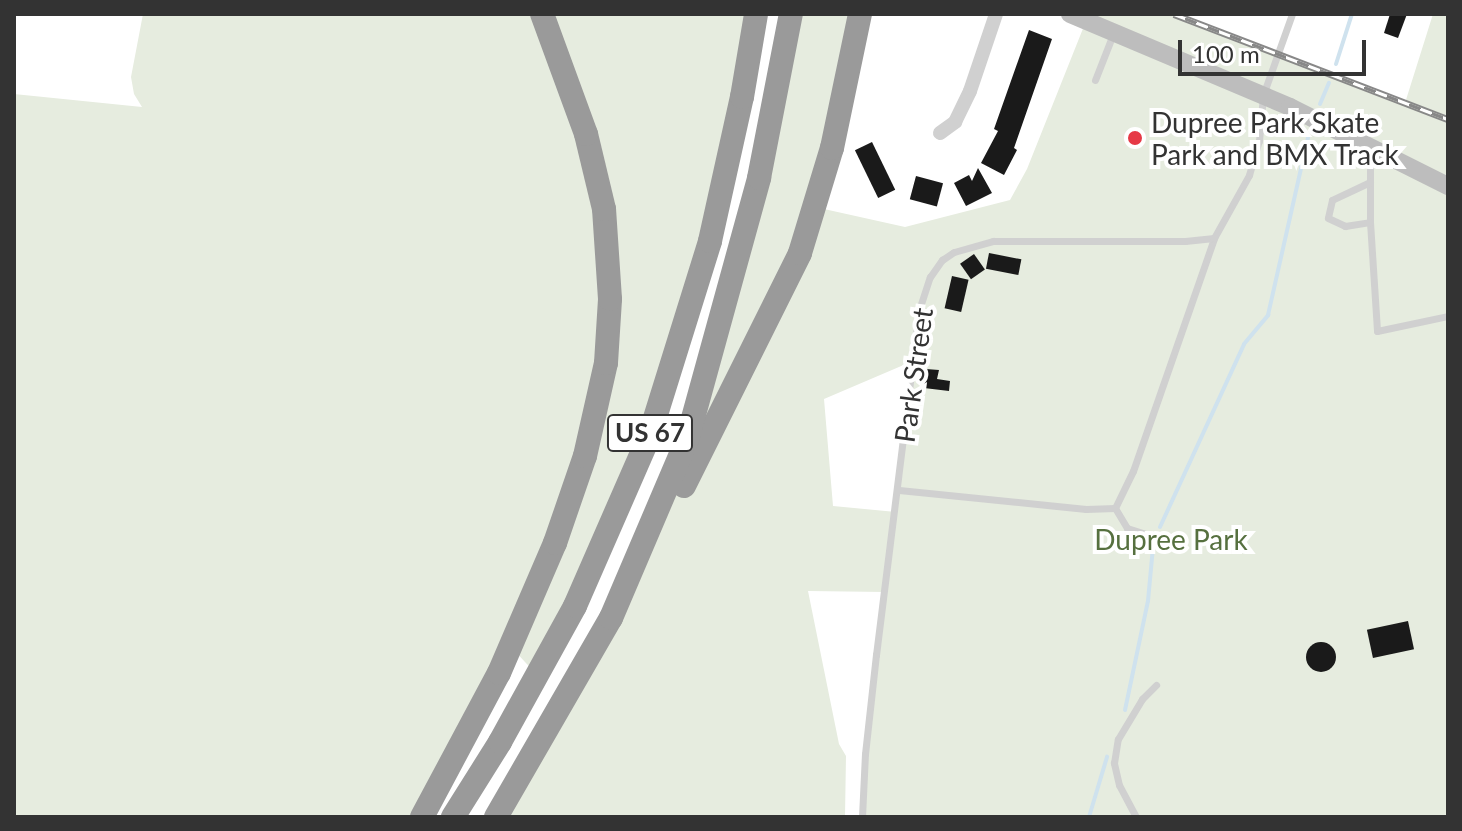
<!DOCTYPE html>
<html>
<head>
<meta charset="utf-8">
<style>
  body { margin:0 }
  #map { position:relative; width:1462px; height:831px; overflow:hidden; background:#fff; font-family:Lato,sans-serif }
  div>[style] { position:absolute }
  .green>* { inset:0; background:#e6ecdf }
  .stream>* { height:4px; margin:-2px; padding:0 2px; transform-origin:2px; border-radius:2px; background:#cfe2ee }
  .building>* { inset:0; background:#1a1a1a; transform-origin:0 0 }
  .round { border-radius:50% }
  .lane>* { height:7px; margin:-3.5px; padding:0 3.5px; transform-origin:3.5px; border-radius:3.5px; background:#d0d0d0 }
  .street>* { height:14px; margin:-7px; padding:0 7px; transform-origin:7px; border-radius:7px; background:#d0d0d0 }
  .secondary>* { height:18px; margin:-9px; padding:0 9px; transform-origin:9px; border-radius:9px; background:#bdbdbd }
  .highway>* { height:24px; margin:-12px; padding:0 12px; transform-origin:12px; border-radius:12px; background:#9a9a9a }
  .rail>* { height:7px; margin-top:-3.5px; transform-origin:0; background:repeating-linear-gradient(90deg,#fff 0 12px,#888 0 24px); box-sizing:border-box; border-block:2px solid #888 }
  .dots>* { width:22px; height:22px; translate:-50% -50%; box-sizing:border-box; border:4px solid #fff; border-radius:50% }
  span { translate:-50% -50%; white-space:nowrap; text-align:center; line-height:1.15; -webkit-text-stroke:8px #fff; paint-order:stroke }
  .shield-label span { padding:2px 6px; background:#fff; border:2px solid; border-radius:6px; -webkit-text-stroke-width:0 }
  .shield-label { font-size:26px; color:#333; font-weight:700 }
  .poi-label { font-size:28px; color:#333 }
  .left { translate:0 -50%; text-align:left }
  .street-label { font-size:28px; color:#333 }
  .park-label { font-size:28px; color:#56703f }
  .frame { position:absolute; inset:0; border:16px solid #333; pointer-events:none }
  .scale { position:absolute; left:1178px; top:40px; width:188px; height:36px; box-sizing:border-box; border:4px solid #333; border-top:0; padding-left:10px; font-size:24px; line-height:28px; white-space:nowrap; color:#333; -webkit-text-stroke:6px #fff; paint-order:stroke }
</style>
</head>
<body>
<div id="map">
  <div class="green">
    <div style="clip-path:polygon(143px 14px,756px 14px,681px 338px,538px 676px,512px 648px,413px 817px,14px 817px,14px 94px,142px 107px,134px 94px,131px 77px)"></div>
    <div style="clip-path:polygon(evenodd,791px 14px,860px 14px,815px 207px,905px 227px,1010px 200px,1027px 169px,1086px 21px,1070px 14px,1174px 14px,1405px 103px,1433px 14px,1448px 14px,1448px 817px,862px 817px,865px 754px,885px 592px,808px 591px,839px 744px,846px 756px,845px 817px,496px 817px,533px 757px,687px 440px,791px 14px,913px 361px,896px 512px,833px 506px,824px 399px,913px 361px)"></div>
  </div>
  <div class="stream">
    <div style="left:1336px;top:64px;width:52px;rotate:-72.3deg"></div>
    <div style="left:1320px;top:104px;width:23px;rotate:-67deg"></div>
    <div style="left:1160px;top:527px;width:201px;rotate:-65.3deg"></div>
    <div style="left:1244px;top:344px;width:38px;rotate:-50deg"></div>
    <div style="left:1268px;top:315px;width:182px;rotate:-77.3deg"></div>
    <div style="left:1125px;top:710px;width:111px;rotate:-78.1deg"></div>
    <div style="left:1148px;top:601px;width:54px;rotate:-84.7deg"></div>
    <div style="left:1089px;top:817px;width:63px;rotate:-73.3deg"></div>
  </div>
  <div class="building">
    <div style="clip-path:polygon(1390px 14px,1407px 14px,1398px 38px,1384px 33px)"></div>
    <div style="clip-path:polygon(1029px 30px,1052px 39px,1014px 148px,1017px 150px,1004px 175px,981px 163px,998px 131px,994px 129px)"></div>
    <div style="left:872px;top:142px;width:53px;height:19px;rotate:64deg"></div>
    <div style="clip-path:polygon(978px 168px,992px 193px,966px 206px,954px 183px,969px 175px,972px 181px)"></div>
    <div style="left:916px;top:176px;width:28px;height:24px;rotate:15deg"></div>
    <div style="left:989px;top:253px;width:33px;height:16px;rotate:11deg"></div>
    <div style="left:974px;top:254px;width:19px;height:17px;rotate:55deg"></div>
    <div style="left:952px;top:276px;width:17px;height:33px;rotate:13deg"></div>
    <div style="clip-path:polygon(926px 369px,939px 370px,937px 379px,950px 381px,949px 391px,924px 388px)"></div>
    <div style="left:1408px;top:621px;width:29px;height:42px;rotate:78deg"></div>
    <div class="round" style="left:1306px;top:642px;width:30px;height:30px"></div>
  </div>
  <div class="lane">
    <div style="left:1095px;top:80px;width:49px;rotate:-68.6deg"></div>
    <div style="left:1370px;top:150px;width:72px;rotate:90deg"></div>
    <div style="left:1370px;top:222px;width:109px;rotate:86.3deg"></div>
    <div style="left:1377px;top:331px;width:73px;rotate:-11.9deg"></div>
    <div style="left:1370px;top:182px;width:42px;rotate:154.7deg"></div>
    <div style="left:1332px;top:200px;width:18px;rotate:103deg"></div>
    <div style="left:1328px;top:218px;width:19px;rotate:25deg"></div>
    <div style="left:1345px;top:226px;width:25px;rotate:-9deg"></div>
    <div style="left:899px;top:490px;width:188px;rotate:5.8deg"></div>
    <div style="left:1086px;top:509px;width:29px;rotate:-2deg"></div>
    <div style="left:1115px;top:508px;width:41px;rotate:-64.1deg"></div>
    <div style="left:1133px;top:471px;width:247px;rotate:-70.8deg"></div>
    <div style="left:1115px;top:508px;width:23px;rotate:59deg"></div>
    <div style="left:1127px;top:528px;width:19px;rotate:18deg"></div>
    <div style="left:1145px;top:534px;width:23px;rotate:5deg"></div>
    <div style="left:862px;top:817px;width:63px;rotate:-87.3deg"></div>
    <div style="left:865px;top:754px;width:100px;rotate:-83.7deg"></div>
    <div style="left:876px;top:655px;width:348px;rotate:-82.9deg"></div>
    <div style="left:919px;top:310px;width:35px;rotate:-72deg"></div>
    <div style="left:930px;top:277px;width:21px;rotate:-55deg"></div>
    <div style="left:942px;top:260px;width:14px;rotate:-34deg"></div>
    <div style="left:954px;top:252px;width:41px;rotate:-15.8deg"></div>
    <div style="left:993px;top:241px;width:192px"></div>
    <div style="left:1185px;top:241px;width:29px;rotate:-6deg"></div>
    <div style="left:1214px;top:238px;width:72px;rotate:-60.9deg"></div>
    <div style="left:1249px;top:175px;width:35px;rotate:-74deg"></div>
    <div style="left:1259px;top:141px;width:46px;rotate:-85deg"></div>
    <div style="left:1263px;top:95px;width:86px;rotate:-70.3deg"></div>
    <div style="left:1136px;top:817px;width:36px;rotate:-118deg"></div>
    <div style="left:1119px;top:785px;width:23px;rotate:-103deg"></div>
    <div style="left:1114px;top:763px;width:24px;rotate:-81deg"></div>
    <div style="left:1118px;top:739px;width:47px;rotate:-59deg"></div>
    <div style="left:1142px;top:699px;width:20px;rotate:-45deg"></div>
  </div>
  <div class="street">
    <div style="left:940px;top:133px;width:19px;rotate:-36deg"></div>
    <div style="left:955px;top:122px;width:34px;rotate:-64deg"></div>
    <div style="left:970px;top:91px;width:81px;rotate:-71.3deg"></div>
  </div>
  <div class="secondary">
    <div style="left:1070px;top:14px;width:239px;rotate:22.9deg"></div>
    <div style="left:1290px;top:107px;width:177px;rotate:26.6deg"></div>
  </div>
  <div class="highway">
    <div style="left:684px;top:486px;width:260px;rotate:-63.5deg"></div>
    <div style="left:800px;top:253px;width:110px;rotate:-73.1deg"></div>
    <div style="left:832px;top:148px;width:137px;rotate:-78.2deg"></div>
    <div style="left:422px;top:817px;width:163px;rotate:-61.9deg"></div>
    <div style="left:499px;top:673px;width:142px;rotate:-66.7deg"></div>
    <div style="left:555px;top:543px;width:92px;rotate:-71deg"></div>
    <div style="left:585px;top:456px;width:95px;rotate:-77.3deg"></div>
    <div style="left:606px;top:363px;width:64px;rotate:-86.4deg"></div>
    <div style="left:610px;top:299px;width:90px;rotate:-93.8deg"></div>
    <div style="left:604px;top:209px;width:77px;rotate:-103.5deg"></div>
    <div style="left:586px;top:134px;width:128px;rotate:-110.1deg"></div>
    <div style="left:453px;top:817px;width:89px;rotate:-57.9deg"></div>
    <div style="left:500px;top:742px;width:155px;rotate:-61.1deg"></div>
    <div style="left:575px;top:606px;width:188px;rotate:-66.4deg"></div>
    <div style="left:650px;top:434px;width:202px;rotate:-72.7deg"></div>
    <div style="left:710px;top:241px;width:148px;rotate:-77.5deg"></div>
    <div style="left:742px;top:97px;width:84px;rotate:-80.4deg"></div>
    <div style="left:496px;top:817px;width:230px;rotate:-60deg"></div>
    <div style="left:611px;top:618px;width:194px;rotate:-66.9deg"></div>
    <div style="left:687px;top:440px;width:272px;rotate:-74.6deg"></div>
    <div style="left:759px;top:178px;width:167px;rotate:-79deg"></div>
  </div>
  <div class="rail">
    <div style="left:1174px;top:14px;width:293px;rotate:21deg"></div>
  </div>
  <div class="dots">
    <div style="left:1135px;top:138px;background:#e63946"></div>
  </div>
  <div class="shield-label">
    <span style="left:650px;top:433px">US 67</span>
  </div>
  <div class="poi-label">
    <span class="left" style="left:1151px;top:138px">Dupree Park Skate<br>Park and BMX Track</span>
  </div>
  <div class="street-label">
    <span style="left:913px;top:375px;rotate:-82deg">Park Street</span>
  </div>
  <div class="park-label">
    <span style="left:1171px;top:539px">Dupree Park</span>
  </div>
  <div class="frame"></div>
  <div class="scale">100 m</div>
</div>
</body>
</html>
